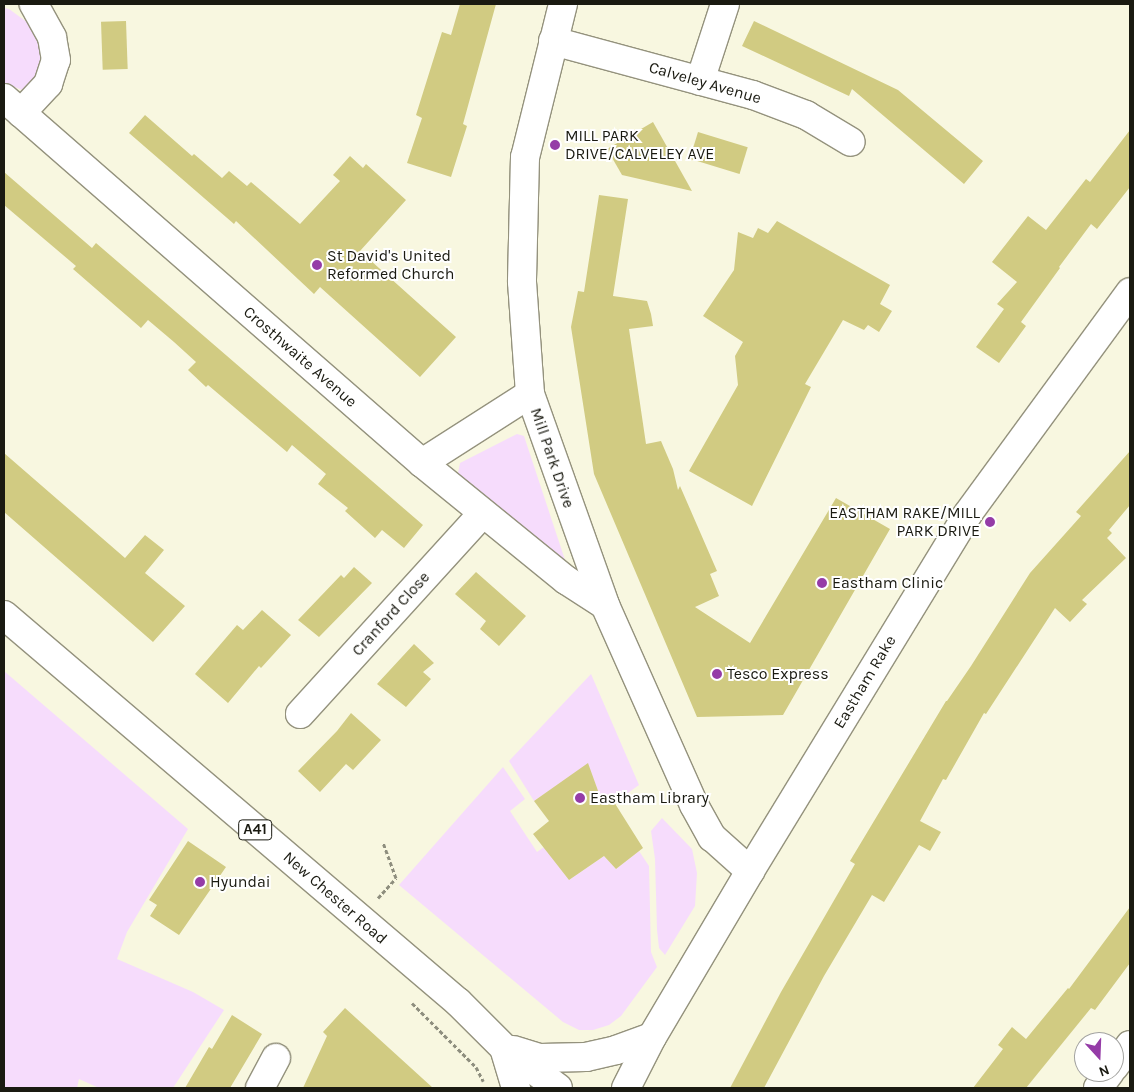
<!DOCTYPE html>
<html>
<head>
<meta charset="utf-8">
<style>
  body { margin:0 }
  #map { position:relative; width:1134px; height:1092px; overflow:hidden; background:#f8f7e0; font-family:Karla,sans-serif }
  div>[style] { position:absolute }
  .green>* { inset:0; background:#f6dcfc }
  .building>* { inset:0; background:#d1cb82; transform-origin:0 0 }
  .path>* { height:3px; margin-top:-1.5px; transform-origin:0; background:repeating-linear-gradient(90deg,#8e8e7e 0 4px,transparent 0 6.5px) }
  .roads { filter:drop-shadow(1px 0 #94927d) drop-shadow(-1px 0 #94927d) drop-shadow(0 1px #94927d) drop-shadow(0 -1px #94927d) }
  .minor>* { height:28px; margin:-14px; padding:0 14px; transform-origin:14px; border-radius:14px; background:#fff }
  .highway>* { height:28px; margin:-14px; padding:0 14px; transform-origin:14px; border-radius:14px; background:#fff }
  .dots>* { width:14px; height:14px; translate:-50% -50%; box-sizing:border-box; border:2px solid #fff; border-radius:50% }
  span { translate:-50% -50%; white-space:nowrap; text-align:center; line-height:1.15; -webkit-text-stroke:4px #fff; paint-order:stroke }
  .shield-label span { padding:1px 4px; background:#fff; border:1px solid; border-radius:4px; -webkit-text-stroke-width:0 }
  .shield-label { font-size:15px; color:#1a1a11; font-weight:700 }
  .street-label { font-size:16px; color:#1a1a11 }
  .poi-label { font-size:16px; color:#1a1a11 }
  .left { translate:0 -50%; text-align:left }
  .right { translate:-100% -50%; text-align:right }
  .frame { position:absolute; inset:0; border:5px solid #1a1a11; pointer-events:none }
  .north { position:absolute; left:1074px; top:1032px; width:50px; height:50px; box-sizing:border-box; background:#fff; border:1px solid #a3a3a0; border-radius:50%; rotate:160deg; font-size:14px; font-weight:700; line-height:20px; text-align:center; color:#1a1a11 }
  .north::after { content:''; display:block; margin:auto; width:18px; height:22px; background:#953ca7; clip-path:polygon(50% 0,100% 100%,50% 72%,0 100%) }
</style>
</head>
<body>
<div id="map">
  <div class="green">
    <div style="clip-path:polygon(4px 8px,9px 9px,31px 25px,43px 52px,38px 75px,25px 91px,4px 83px)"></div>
    <div style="clip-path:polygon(517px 434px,524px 436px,566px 563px,457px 478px,460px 463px)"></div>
    <div style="clip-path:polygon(4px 671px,188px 829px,127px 932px,117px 959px,193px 992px,224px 1010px,173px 1088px,99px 1088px,79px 1079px,77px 1088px,4px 1088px)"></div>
    <div style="clip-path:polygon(591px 674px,639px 785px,614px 803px,609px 795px,601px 799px,588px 764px,534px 801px,509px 761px)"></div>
    <div style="clip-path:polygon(503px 767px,525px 799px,510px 811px,537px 852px,544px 847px,569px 880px,604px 856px,616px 869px,639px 851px,649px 866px,651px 952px,657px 967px,621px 1016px,609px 1025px,593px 1030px,579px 1030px,563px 1022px,399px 885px)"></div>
    <div style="clip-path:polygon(662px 818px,692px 849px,697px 873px,695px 906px,665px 955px,659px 948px,657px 930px,655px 859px,651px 831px)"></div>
  </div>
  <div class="building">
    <div style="clip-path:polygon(460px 4px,496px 4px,463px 124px,467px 126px,451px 177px,407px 163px,422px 118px,416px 115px,442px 32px,451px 35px)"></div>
    <div style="left:126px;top:21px;width:48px;height:25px;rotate:88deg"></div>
    <div style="clip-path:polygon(754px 21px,898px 90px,983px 161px,964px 184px,852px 89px,849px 96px,742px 46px)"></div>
    <div style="clip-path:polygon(145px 115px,192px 156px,194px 154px,222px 178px,229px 171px,247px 186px,251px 182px,300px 224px,340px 181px,333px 175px,350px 156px,363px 168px,366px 164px,406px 200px,360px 251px,456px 337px,420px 377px,320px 287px,314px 294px,236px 221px,234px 224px,129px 133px)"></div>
    <div style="clip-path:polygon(653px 122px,692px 191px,622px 175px,607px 149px)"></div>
    <div style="clip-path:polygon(1130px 130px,1130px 187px,1097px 229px,1091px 224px,1059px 267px,1060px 268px,1021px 322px,1026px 326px,999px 363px,976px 347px,1004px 309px,997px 304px,1017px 282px,992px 262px,1028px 216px,1046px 230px,1086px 179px,1090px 182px)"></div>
    <div style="left:698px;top:132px;width:52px;height:28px;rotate:17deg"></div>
    <div style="clip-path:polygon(4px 172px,92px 248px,96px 243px,423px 525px,404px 548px,382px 530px,375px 538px,345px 511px,348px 508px,318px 484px,326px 474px,292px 445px,287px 452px,208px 385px,206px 387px,188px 370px,196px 362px,174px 342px,148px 320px,141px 328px,73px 269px,76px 266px,4px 205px)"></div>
    <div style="clip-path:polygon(599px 195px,628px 199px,613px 296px,647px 301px,651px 314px,653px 326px,629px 329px,646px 444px,661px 441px,673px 469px,678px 490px,680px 486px,717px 571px,710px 574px,719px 596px,695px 607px,750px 643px,836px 498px,890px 529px,783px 715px,697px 717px,594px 474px,571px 327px,578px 291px,584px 292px)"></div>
    <div style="clip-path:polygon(777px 221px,890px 285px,880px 304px,892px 311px,879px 332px,868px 325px,864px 330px,843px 320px,805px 384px,811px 387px,752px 506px,689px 471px,738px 385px,735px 356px,743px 342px,703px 316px,734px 270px,738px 232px,753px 238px,758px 228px,768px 233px)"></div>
    <div style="clip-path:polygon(1130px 451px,1130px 505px,1109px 530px,1112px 533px,1107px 538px,1126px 558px,1082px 600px,1087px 604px,1070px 622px,1055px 608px,986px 714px,984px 713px,946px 780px,943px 779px,920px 821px,941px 832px,930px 851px,919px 845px,884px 902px,872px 895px,824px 976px,764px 1088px,730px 1088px,781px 992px,855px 864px,850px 861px,946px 701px,947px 701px,971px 666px,1030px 573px,1081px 516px,1076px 512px)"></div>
    <div style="clip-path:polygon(4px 453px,125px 558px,145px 535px,164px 550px,145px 573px,185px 606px,153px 642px,4px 512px)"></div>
    <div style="clip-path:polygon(354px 567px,372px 583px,319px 637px,298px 620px,341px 575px,344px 578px)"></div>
    <div style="clip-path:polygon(476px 572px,526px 616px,499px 646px,480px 629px,486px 621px,455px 594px)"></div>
    <div style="clip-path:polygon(262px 610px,291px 635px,261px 668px,259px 666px,228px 703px,195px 674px,237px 625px,243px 630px)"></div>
    <div style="clip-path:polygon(414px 644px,434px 663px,423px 672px,431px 679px,406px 707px,377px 684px)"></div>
    <div style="clip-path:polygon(351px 713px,381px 740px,353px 770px,346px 764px,320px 792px,298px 771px,337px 731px)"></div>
    <div style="clip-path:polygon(588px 763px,601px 799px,609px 794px,643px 848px,616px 869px,604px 856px,569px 880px,533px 834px,549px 821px,534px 801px)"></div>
    <div style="clip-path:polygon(188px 841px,226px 867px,179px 935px,150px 916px,157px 905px,149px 900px)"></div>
    <div style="clip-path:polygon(1130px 907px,1130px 963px,1095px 1010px,1091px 1008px,1026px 1088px,973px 1088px,1003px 1049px,998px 1045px,1012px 1027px,1026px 1039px,1068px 988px,1069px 989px)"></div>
    <div style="clip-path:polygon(345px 1008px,433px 1088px,303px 1088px,327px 1036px,323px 1032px)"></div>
    <div style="clip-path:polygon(232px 1015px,262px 1034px,230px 1088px,185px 1088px,209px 1047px,212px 1049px)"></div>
  </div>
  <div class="path">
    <div style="left:378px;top:898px;width:27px;rotate:-48deg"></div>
    <div style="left:396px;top:878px;width:37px;rotate:-110deg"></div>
    <div style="left:412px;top:1003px;width:91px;rotate:45deg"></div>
    <div style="left:476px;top:1067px;width:16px;rotate:63deg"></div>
  </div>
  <div class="roads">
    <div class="minor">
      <div style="left:563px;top:4px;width:158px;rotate:103.9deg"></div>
      <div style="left:525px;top:157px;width:125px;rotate:91.4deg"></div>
      <div style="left:522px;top:282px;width:112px;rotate:85.9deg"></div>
      <div style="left:530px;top:394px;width:224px;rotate:70.4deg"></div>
      <div style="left:605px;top:605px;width:219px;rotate:66deg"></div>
      <div style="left:694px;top:805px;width:37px;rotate:61deg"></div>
      <div style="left:712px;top:837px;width:51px;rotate:41.8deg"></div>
      <div style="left:553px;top:41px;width:207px;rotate:15.1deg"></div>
      <div style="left:753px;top:95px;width:57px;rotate:20.7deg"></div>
      <div style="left:806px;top:115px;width:52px;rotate:31deg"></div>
      <div style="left:700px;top:81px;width:81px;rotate:-72deg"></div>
      <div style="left:4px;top:98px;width:555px;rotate:41.13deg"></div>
      <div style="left:422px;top:463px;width:186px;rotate:39.1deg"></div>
      <div style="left:566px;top:580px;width:46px;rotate:32.7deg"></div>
      <div style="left:21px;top:113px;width:40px;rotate:-47deg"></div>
      <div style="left:48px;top:84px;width:25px;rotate:-72deg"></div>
      <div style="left:56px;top:60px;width:23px;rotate:-100deg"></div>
      <div style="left:52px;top:37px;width:38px;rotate:-119deg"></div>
      <div style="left:422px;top:463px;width:128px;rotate:-32.6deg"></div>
      <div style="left:300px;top:714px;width:270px;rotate:-47.7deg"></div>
      <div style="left:1114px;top:1067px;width:27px;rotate:-54deg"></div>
      <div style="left:260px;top:1088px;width:34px;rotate:-62deg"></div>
      <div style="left:626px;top:1088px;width:57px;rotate:-63deg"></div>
      <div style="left:652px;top:1037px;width:193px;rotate:-59.4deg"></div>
      <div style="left:750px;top:871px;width:417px;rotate:-58.6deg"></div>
      <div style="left:967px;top:515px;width:276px;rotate:-53.8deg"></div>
      <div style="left:1098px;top:1088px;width:20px;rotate:-53deg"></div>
    </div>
    <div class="highway">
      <div style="left:4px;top:615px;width:597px;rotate:40.45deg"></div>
      <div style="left:458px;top:1002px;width:65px;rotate:45deg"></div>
      <div style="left:504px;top:1048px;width:67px;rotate:36.5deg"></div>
      <div style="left:504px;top:1048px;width:42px;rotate:73.3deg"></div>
      <div style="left:513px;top:1050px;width:28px;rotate:17deg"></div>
      <div style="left:540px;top:1058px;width:46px;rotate:-1.2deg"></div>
      <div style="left:586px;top:1057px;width:31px;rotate:-13deg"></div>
      <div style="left:616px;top:1050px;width:38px;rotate:-20deg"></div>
    </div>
  </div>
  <div class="dots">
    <div style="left:555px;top:145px;background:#953ca7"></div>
    <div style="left:317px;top:265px;background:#953ca7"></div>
    <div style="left:990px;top:522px;background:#953ca7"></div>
    <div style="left:822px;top:583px;background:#953ca7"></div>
    <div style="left:717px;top:674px;background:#953ca7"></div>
    <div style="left:580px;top:798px;background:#953ca7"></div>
    <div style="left:200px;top:882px;background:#953ca7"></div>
  </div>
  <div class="shield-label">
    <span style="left:255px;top:830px">A41</span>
  </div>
  <div class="street-label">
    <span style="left:705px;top:83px;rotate:16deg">Calveley Avenue</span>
    <span style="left:300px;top:357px;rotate:41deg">Crosthwaite Avenue</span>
    <span style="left:552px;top:458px;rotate:71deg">Mill Park Drive</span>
    <span style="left:391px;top:614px;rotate:-48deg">Cranford Close</span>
    <span style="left:865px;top:682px;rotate:-59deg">Eastham Rake</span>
    <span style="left:335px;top:898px;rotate:41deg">New Chester Road</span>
  </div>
  <div class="poi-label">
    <span class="left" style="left:565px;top:145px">MILL PARK<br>DRIVE/CALVELEY AVE</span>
    <span class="left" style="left:327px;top:265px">St David's United<br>Reformed Church</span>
    <span class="right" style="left:980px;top:522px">EASTHAM RAKE/MILL<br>PARK DRIVE</span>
    <span class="left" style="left:832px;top:583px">Eastham Clinic</span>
    <span class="left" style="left:727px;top:674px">Tesco Express</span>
    <span class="left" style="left:590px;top:798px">Eastham Library</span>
    <span class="left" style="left:210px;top:882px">Hyundai</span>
  </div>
  <div class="frame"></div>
  <div class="north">N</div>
</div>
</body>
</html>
